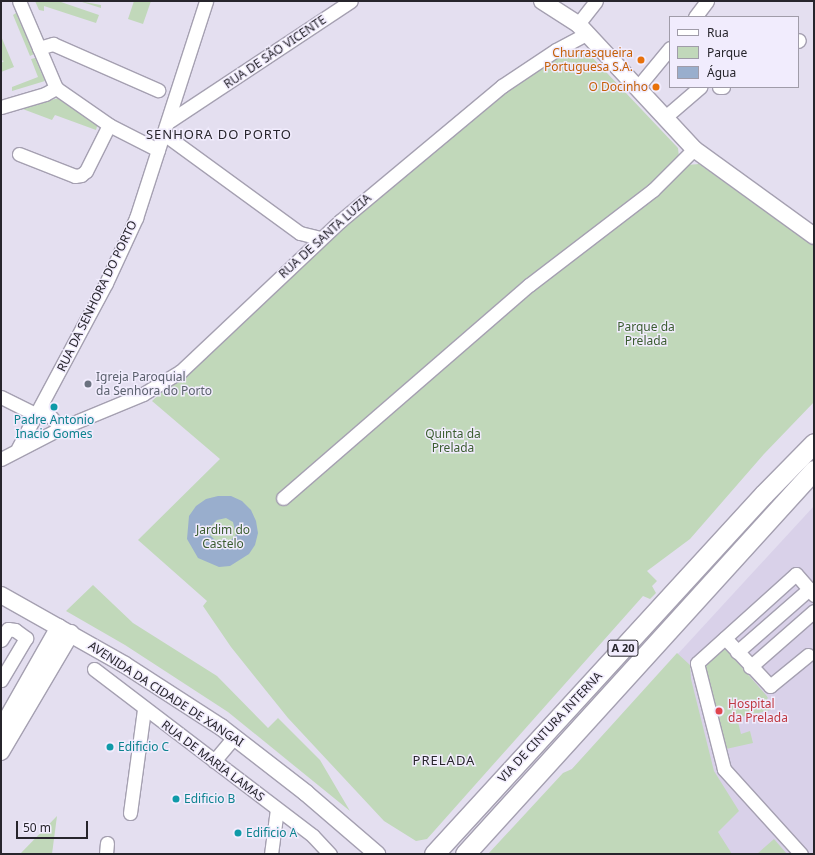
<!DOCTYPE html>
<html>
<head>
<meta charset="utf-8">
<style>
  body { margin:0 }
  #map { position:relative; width:815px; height:855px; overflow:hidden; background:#e4dff0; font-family:"Noto Sans",sans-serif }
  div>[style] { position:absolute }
  .built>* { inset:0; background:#d9d1e9 }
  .green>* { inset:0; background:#c1d8ba }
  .water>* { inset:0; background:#99aecd }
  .roads { filter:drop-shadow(1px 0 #a5a0b1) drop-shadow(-1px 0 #a5a0b1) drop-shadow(0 1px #a5a0b1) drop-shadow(0 -1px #a5a0b1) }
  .minor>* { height:13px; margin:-6.5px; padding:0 6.5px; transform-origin:6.5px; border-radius:6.5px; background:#fff }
  .major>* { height:16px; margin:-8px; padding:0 8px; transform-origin:8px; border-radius:8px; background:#fff }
  .highway>* { height:19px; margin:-9.5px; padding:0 9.5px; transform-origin:9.5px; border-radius:9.5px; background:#fff }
  .dots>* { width:11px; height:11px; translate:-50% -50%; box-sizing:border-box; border:2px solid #f1ecfd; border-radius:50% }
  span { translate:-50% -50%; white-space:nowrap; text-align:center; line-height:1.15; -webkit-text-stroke:3px #f1ecfd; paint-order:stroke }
  .shield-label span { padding:1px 3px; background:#f1ecfd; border:1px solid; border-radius:3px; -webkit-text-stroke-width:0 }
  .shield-label { font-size:11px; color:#27252c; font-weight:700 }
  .street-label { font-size:12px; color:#27252c }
  .food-label { font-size:12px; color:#c56008 }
  .right { translate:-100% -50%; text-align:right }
  .park-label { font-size:12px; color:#3b5d30 }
  .worship-label { font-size:12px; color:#5b616d }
  .left { translate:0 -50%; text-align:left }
  .culture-label { font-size:12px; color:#0d838f }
  .health-label { font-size:12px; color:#be3a42 }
  .neighbourhood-label { font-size:13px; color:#27252c; letter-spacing:1px }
  .frame { position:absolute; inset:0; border:2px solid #27252c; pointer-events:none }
  .legend { position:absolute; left:669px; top:16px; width:130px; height:72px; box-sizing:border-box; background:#f1ecfd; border:1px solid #a09ca9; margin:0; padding:5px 7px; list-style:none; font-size:12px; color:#27252c }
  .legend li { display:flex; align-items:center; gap:8px; height:20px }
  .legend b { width:20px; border:1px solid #a09ca9 }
  .scale { position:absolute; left:16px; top:821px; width:72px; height:18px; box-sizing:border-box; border:2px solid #27252c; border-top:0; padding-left:5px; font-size:12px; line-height:14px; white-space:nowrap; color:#27252c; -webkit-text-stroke:3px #f1ecfd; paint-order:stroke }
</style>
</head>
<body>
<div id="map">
  <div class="built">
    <div style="clip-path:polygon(814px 506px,814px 854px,676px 854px,572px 769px)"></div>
  </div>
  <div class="green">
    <div style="clip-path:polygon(35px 1px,58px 1px,99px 15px,96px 23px,44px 6px,44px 11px,39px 10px)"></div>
    <div style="clip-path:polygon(79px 1px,101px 5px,101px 8px)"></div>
    <div style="clip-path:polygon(134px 1px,151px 1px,143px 24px,128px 19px)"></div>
    <div style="clip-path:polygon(16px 13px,34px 54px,30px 56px,13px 15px)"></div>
    <div style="clip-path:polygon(1px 36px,14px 67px,1px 72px,1px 63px,4px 61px,1px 60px)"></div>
    <div style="clip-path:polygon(556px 51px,590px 55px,678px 148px,679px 157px,687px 165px,699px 164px,814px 246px,814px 402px,764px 454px,690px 539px,647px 571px,657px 581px,652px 586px,656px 593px,650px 599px,643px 596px,427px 839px,416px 841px,384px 821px,288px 718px,231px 647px,203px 606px,207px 601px,138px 540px,220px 459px,152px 401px,318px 248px,502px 89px)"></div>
    <div style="clip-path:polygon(35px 58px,45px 81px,12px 91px,12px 87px,38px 77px,31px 59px)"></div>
    <div style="clip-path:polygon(59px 98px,98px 123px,96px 130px,55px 115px,52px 120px,20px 108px)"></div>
    <div style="clip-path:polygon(93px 585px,133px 623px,217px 676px,268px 728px,278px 718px,320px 760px,350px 811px,228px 712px,125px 645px,66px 611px)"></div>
    <div style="clip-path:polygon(723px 646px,766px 695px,768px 698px,764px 702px,771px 710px,737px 718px,741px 734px,750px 731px,753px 743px,726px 749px,705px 665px)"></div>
    <div style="clip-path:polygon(677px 653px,690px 665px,691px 679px,714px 771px,739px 811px,718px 832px,732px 854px,488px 854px,563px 773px,572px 769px)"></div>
    <div style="clip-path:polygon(57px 816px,52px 854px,20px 854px)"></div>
    <div style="clip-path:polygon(774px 839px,787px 854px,757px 854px)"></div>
  </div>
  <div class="water">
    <div style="clip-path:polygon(evenodd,218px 496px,231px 496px,242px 501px,251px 510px,256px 521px,258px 533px,255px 545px,249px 554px,230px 566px,219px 567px,198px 558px,187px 539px,189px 516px,196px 506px,206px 499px,218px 496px,226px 518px,233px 522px,236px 535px,227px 544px,219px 544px,210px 535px,211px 526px,217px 520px,226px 518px)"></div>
  </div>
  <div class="roads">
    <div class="minor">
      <div style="left:19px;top:1px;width:51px;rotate:66.9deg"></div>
      <div style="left:39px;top:48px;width:15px;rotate:-16deg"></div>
      <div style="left:53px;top:44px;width:115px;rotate:23.7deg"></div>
      <div style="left:695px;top:17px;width:20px;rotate:-53deg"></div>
      <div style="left:578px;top:24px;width:29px;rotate:-52deg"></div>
      <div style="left:798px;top:41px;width:1px;rotate:-45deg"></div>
      <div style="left:39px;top:48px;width:43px;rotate:67deg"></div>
      <div style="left:56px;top:88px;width:65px;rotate:34.9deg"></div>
      <div style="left:109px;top:125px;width:55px;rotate:27deg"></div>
      <div style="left:719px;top:87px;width:4px"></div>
      <div style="left:637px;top:88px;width:52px;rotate:-50.5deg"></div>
      <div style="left:1px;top:107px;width:46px;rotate:-16.5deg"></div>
      <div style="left:45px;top:94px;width:13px;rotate:-29deg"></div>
      <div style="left:664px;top:118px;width:48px;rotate:-40.7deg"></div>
      <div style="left:168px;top:122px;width:219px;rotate:-33.5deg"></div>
      <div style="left:164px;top:134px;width:168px;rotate:36.1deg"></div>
      <div style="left:300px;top:233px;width:21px;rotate:14deg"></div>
      <div style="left:19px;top:154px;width:60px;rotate:21.4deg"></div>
      <div style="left:75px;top:176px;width:6px;rotate:-9deg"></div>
      <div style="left:81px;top:175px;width:6px;rotate:-39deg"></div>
      <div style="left:86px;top:171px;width:51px;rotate:-63.4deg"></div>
      <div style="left:1px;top:397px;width:40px;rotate:26.6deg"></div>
      <div style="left:42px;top:407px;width:28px;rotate:48deg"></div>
      <div style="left:18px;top:448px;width:187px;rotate:-61.9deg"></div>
      <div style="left:106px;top:283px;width:72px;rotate:-65.2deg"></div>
      <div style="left:136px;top:218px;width:228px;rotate:-72.1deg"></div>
      <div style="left:1px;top:459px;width:68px;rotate:-27.3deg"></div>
      <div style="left:61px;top:428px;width:89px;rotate:-22.5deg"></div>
      <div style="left:143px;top:394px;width:44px;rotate:-31.2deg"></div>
      <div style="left:181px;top:371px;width:219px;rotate:-43.3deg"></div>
      <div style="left:340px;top:221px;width:211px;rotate:-39.8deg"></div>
      <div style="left:502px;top:86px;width:65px;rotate:-33.7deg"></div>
      <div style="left:556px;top:50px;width:34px;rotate:-28deg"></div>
      <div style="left:283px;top:498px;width:325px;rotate:-40.9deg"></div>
      <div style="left:529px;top:285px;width:156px;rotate:-37.5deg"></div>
      <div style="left:653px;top:190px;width:58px;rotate:-45deg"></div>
      <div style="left:725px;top:638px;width:66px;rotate:46.8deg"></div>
      <div style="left:770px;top:686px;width:49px;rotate:-39.2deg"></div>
      <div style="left:1px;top:640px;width:13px;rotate:-58deg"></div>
      <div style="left:8px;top:629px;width:7px;rotate:8deg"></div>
      <div style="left:15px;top:630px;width:14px;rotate:36deg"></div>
      <div style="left:26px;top:638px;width:49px;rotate:120.8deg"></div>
      <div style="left:737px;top:652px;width:96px;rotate:-41.2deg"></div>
      <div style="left:750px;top:667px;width:85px;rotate:-41.2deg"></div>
      <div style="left:94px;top:669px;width:275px;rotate:37.3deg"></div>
      <div style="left:313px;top:836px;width:25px;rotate:47deg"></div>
      <div style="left:214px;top:761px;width:31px;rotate:-50deg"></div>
      <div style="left:130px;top:813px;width:104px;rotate:-82.3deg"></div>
      <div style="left:106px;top:854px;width:11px;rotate:-85deg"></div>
      <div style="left:271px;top:854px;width:45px;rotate:-82.4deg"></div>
      <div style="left:801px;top:854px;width:115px;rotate:-132.2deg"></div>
      <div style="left:724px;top:769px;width:109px;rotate:-104.3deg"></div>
      <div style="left:697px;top:663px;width:133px;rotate:-42deg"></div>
      <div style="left:796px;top:574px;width:28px;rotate:49deg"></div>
    </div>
    <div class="major">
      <div style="left:542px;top:1px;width:43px;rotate:32.6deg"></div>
      <div style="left:578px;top:24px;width:171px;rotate:47.1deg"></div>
      <div style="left:694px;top:149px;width:148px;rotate:35.9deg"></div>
      <div style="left:1px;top:595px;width:142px;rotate:29.4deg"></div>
      <div style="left:125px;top:665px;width:114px;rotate:32.9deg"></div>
      <div style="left:221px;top:727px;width:108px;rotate:37.8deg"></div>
      <div style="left:306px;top:793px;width:94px;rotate:40.7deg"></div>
      <div style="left:1px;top:729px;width:117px;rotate:-60.4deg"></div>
      <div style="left:1px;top:752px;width:138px;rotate:-59.5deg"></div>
    </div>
    <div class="highway">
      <div style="left:434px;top:854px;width:488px;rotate:-47.5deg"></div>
      <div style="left:764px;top:494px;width:71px;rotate:-45.6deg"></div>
      <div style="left:465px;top:854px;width:519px;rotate:-47.73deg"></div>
    </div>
  </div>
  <div class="dots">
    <div style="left:641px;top:60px;background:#e8710a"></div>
    <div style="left:656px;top:87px;background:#e8710a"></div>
    <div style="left:88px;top:384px;background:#6b7280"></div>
    <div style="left:54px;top:407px;background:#0f9aa8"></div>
    <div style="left:719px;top:711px;background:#e0444e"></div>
    <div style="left:110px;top:747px;background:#0f9aa8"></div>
    <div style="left:176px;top:799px;background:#0f9aa8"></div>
    <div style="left:238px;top:833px;background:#0f9aa8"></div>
  </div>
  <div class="shield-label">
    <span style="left:623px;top:648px">A 20</span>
  </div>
  <div class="street-label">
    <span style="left:275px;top:52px;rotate:-34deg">RUA DE SÃO VICENTE</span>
    <span style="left:325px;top:236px;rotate:-42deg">RUA DE SANTA LUZIA</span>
    <span style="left:97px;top:296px;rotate:-64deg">RUA DA SENHORA DO PORTO</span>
    <span style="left:166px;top:694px;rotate:33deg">AVENIDA DA CIDADE DE XANGAI</span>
    <span style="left:550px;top:727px;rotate:-47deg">VIA DE CINTURA INTERNA</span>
    <span style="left:213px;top:761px;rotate:37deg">RUA DE MARIA LAMAS</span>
  </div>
  <div class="food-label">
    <span class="right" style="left:633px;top:60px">Churrasqueira<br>Portuguesa S.A.</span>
    <span class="right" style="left:648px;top:87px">O Docinho</span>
  </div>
  <div class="park-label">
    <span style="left:646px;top:334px">Parque da<br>Prelada</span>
    <span style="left:453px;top:441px">Quinta da<br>Prelada</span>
    <span style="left:223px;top:537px">Jardim do<br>Castelo</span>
  </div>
  <div class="worship-label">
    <span class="left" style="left:96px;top:384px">Igreja Paroquial<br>da Senhora do Porto</span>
  </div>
  <div class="culture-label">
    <span style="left:54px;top:427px">Padre Antonio<br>Inacio Gomes</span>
    <span class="left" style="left:118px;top:747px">Edificio C</span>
    <span class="left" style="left:184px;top:799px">Edificio B</span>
    <span class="left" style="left:246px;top:833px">Edificio A</span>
  </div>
  <div class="health-label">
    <span class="left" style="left:728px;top:711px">Hospital<br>da Prelada</span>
  </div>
  <div class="neighbourhood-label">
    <span style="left:219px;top:134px">SENHORA DO PORTO</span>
    <span style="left:444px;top:760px">PRELADA</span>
  </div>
  <div class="frame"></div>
  <ul class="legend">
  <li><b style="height:5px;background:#fff"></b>Rua</li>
  <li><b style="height:11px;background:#c1d8ba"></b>Parque</li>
  <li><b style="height:11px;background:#99aecd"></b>Água</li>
  </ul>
  <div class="scale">50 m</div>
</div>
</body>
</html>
